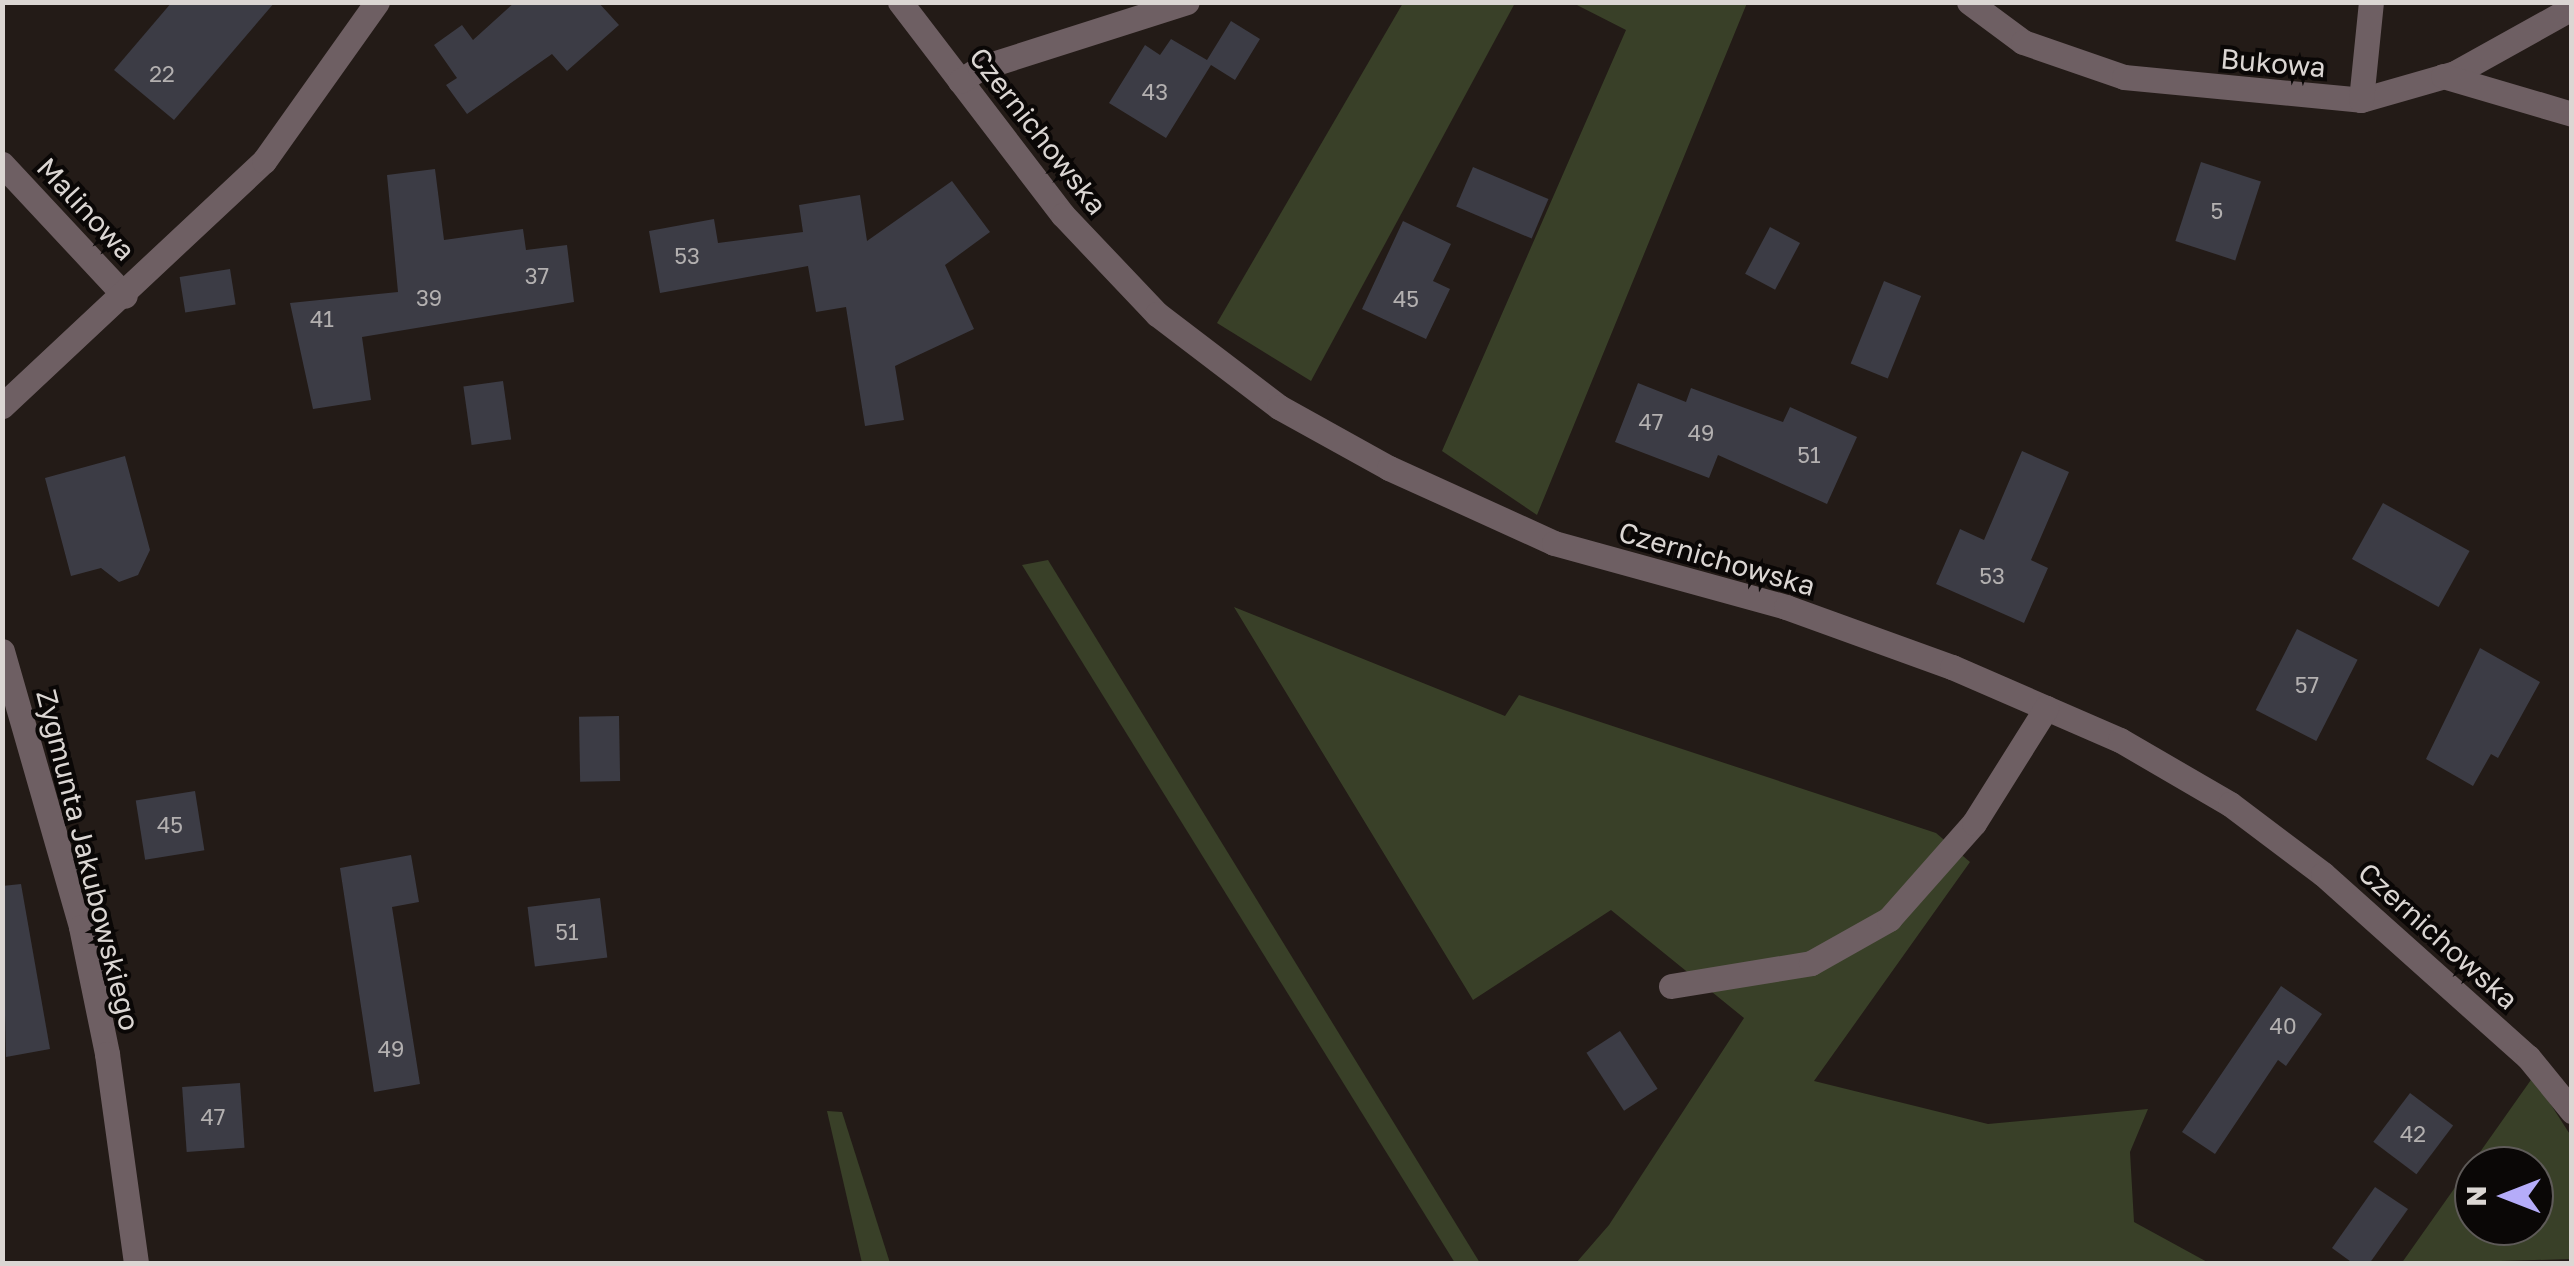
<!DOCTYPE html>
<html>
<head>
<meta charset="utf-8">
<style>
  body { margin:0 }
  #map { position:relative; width:2574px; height:1266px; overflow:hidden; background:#231b17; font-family:"Golos Text",sans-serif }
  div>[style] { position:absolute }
  .green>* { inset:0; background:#394028 }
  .building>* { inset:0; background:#3c3c45; transform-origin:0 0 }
  .minor>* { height:25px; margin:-12.5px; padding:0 12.5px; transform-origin:12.5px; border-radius:12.5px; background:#6e5f63 }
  span { translate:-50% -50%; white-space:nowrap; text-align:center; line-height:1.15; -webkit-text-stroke:8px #0a0706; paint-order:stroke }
  .number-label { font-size:22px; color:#b3b0b0 }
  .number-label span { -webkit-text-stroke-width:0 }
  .street-label { font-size:28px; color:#dbd6d3 }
  .frame { position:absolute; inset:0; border:5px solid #dbd6d3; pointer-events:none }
  .north { position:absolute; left:2454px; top:1146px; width:100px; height:100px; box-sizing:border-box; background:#0a0706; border:2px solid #5e5a58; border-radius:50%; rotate:270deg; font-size:28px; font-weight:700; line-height:40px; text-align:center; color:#dbd6d3 }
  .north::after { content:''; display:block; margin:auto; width:35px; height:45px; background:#b5acf9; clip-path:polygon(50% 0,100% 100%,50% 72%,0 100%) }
</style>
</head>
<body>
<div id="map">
  <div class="green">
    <div style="clip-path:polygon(1403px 3px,1515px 3px,1311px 381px,1217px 323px)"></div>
    <div style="clip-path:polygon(1573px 3px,1747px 3px,1537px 515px,1442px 451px,1626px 30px)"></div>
    <div style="clip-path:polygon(1048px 560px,1480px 1263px,1455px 1263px,1022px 565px)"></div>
    <div style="clip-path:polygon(1234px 607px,1505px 716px,1519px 695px,1936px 833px,1970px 862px,1814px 1081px,1988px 1124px,2148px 1109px,2130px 1152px,2134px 1222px,2209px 1263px,1576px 1263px,1609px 1225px,1744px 1018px,1611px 910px,1473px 1000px)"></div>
    <div style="clip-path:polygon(evenodd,2533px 1077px,2571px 1136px,2571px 1259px,2401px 1264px,2533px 1077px,2474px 1166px,2534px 1166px,2534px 1226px,2474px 1226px,2474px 1166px)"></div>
    <div style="clip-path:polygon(827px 1111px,842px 1112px,890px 1263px,862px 1263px)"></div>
  </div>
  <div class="building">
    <div style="clip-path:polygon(172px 2px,275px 2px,174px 120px,114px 70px)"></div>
    <div style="clip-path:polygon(515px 2px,598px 2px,619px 25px,567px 71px,552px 54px,467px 114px,446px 85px,457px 78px,434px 45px,462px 25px,473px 40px)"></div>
    <div style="clip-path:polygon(1231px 21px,1260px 39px,1235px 80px,1211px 65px,1166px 138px,1109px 103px,1145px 45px,1160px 55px,1171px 39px,1207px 60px)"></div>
    <div style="left:2201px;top:162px;width:63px;height:83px;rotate:18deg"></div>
    <div style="left:1473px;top:167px;width:82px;height:43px;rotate:23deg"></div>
    <div style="clip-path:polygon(435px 169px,444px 240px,523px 229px,526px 250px,567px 245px,574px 302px,362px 337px,371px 400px,313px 409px,290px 303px,398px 292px,387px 175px)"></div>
    <div style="clip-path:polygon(952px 181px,990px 232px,945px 265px,974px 329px,895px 366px,904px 420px,865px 426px,846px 307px,816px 312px,808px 266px,660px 293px,649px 231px,714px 219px,718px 243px,803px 232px,799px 205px,860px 195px,867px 241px)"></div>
    <div style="clip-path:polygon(1403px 221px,1451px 244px,1433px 281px,1450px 289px,1426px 339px,1362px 309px)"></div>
    <div style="left:1770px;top:227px;width:34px;height:53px;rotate:28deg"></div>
    <div style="left:230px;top:269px;width:36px;height:51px;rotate:81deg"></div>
    <div style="left:1884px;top:281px;width:40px;height:89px;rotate:22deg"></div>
    <div style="left:503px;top:381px;width:59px;height:40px;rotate:82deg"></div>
    <div style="clip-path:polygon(1638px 383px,1686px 402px,1691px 388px,1783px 422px,1790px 407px,1857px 437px,1827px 504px,1718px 455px,1709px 478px,1615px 442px)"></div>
    <div style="clip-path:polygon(2022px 451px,2069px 472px,2031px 560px,2048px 568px,2024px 623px,1936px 584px,1960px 529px,1984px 540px)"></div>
    <div style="clip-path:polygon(125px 456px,150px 550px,138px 575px,119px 582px,101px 568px,71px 576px,45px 478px)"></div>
    <div style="left:2383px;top:503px;width:99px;height:64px;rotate:29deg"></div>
    <div style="left:2297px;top:629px;width:68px;height:91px;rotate:27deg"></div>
    <div style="clip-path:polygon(2480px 648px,2540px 682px,2498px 758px,2491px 754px,2473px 786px,2426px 759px)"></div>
    <div style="left:619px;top:716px;width:65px;height:40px;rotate:89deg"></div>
    <div style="left:195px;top:791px;width:60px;height:60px;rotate:81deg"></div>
    <div style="clip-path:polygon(411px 855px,419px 902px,392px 907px,420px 1084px,374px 1092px,340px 868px)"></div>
    <div style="clip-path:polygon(21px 884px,50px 1049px,6px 1057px,2px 886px)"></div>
    <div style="left:600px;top:898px;width:60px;height:73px;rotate:83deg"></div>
    <div style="clip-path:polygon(2281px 986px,2322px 1014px,2286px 1066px,2278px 1060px,2215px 1154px,2182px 1132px)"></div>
    <div style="left:1620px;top:1031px;width:69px;height:40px;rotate:57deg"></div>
    <div style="left:240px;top:1083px;width:65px;height:58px;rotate:86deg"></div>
    <div style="left:2410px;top:1093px;width:54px;height:61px;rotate:37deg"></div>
    <div style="clip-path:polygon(2375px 1187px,2408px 1209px,2369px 1264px,2354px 1264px,2332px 1248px)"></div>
  </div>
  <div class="minor">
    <div style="left:900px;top:2px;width:268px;rotate:52.6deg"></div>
    <div style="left:1063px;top:215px;width:137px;rotate:46.5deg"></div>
    <div style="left:1157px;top:314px;width:153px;rotate:37.3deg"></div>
    <div style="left:1279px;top:407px;width:126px;rotate:29deg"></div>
    <div style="left:1389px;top:468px;width:181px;rotate:24.4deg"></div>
    <div style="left:1554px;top:543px;width:241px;rotate:15.4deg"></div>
    <div style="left:1786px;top:607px;width:177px;rotate:19.9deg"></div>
    <div style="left:1952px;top:667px;width:183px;rotate:23.5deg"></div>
    <div style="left:2120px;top:740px;width:127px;rotate:30.2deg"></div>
    <div style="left:2230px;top:804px;width:116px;rotate:37deg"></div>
    <div style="left:2323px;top:874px;width:275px;rotate:41.8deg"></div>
    <div style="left:2528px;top:1057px;width:70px;rotate:50.8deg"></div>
    <div style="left:1969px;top:2px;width:67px;rotate:36.5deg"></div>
    <div style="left:2023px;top:42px;width:107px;rotate:19.1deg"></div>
    <div style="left:2124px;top:77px;width:238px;rotate:5.5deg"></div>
    <div style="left:2361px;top:100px;width:98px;rotate:-16deg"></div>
    <div style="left:2455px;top:73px;width:134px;rotate:-29.1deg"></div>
    <div style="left:2443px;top:76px;width:134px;rotate:16.4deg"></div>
    <div style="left:960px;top:81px;width:24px;rotate:-33deg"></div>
    <div style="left:980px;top:68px;width:217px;rotate:-17.7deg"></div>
    <div style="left:2361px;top:100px;width:99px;rotate:-84.2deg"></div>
    <div style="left:2px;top:164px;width:180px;rotate:47deg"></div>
    <div style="left:2px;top:406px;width:359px;rotate:-43.1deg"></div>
    <div style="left:264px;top:161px;width:195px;rotate:-54.6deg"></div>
    <div style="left:2px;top:651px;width:287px;rotate:74deg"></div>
    <div style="left:81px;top:927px;width:130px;rotate:78.4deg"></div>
    <div style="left:107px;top:1054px;width:212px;rotate:82.1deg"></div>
    <div style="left:1671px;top:986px;width:142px;rotate:-9.3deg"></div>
    <div style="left:1811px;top:963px;width:90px;rotate:-29.4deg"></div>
    <div style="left:1889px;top:919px;width:128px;rotate:-48.5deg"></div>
    <div style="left:1974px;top:823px;width:136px;rotate:-57.9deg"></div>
  </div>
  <div class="number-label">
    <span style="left:162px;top:74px">22</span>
    <span style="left:1155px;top:92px">43</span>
    <span style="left:2217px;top:211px">5</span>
    <span style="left:687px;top:256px">53</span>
    <span style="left:537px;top:276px">37</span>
    <span style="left:429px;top:298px">39</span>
    <span style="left:1406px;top:299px">45</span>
    <span style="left:322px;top:319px">41</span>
    <span style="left:1651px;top:422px">47</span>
    <span style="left:1701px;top:433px">49</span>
    <span style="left:1809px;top:455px">51</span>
    <span style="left:1992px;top:576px">53</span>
    <span style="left:2307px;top:685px">57</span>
    <span style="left:170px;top:825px">45</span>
    <span style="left:567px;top:932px">51</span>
    <span style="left:2283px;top:1026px">40</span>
    <span style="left:391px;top:1049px">49</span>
    <span style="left:213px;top:1117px">47</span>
    <span style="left:2413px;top:1134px">42</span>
  </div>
  <div class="street-label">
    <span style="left:2273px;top:63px;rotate:5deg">Bukowa</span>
    <span style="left:1038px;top:131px;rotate:52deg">Czernichowska</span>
    <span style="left:86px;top:209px;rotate:47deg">Malinowa</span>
    <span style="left:1717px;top:559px;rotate:16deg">Czernichowska</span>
    <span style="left:88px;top:860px;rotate:76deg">Zygmunta Jakubowskiego</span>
    <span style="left:2438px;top:936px;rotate:42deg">Czernichowska</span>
  </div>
  <div class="frame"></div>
  <div class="north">N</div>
</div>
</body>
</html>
